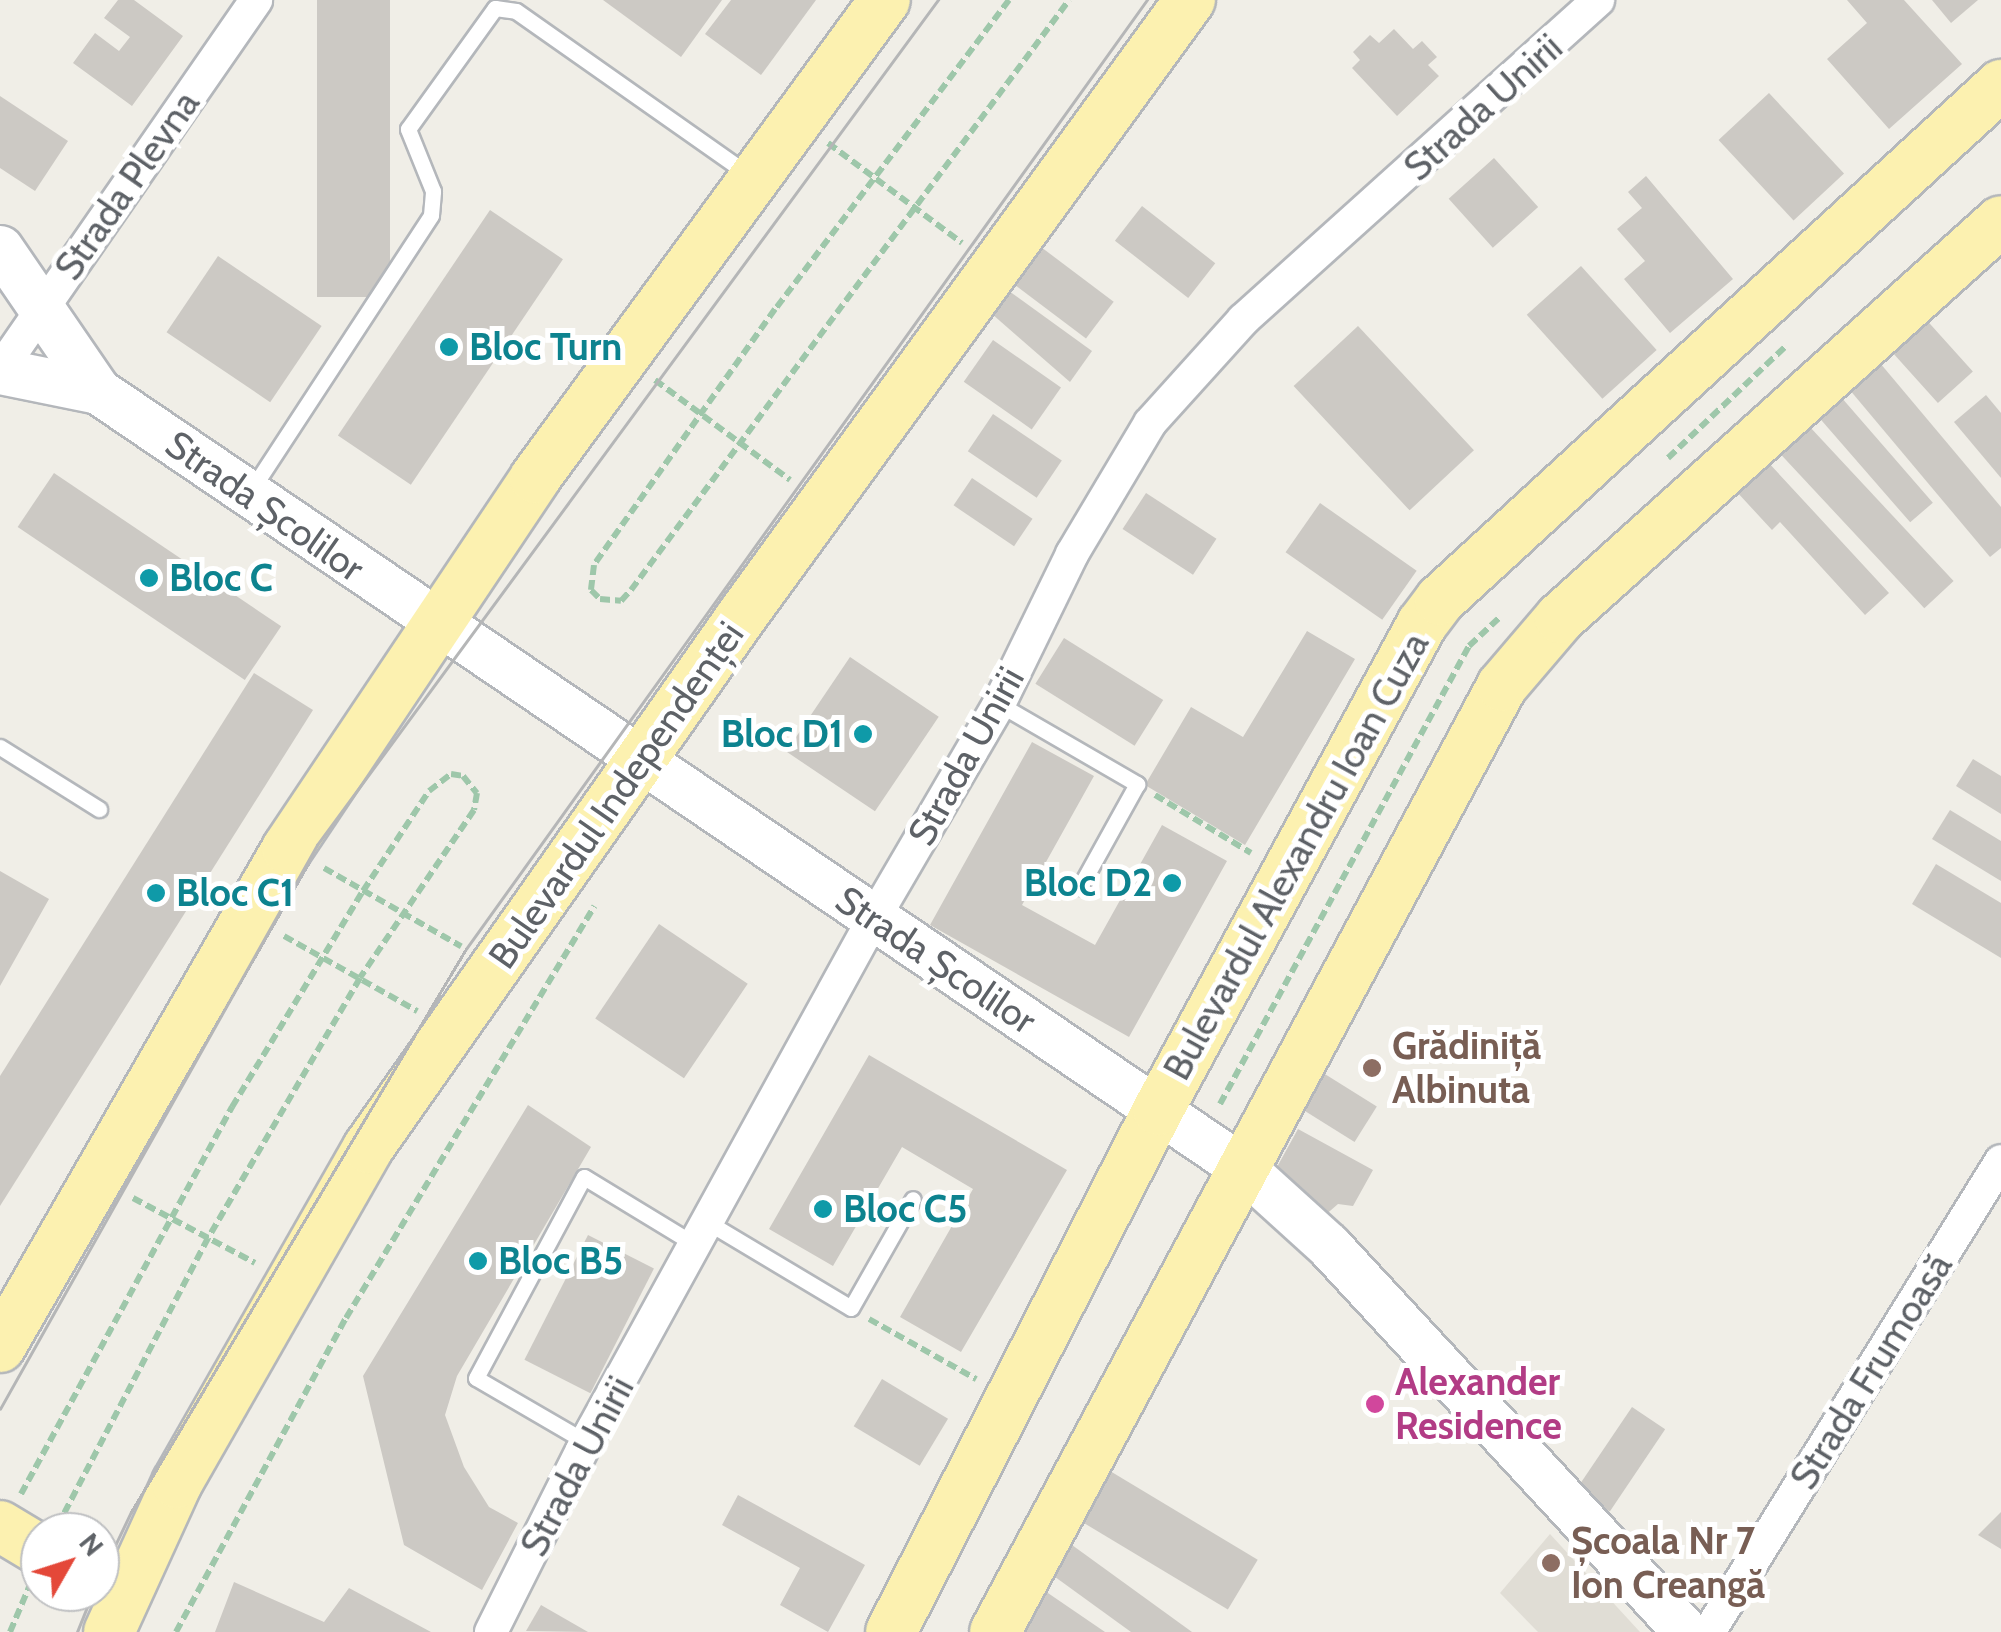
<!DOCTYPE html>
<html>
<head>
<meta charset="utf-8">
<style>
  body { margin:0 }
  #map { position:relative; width:2001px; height:1632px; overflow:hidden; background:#f0eee7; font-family:Cabin,sans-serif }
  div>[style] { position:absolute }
  .education>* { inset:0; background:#e0ddd5 }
  .building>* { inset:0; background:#ccc9c4; transform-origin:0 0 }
  .path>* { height:6px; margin-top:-3px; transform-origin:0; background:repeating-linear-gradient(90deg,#9ec7aa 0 10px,transparent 0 15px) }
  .roads { filter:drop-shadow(2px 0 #b4b7bb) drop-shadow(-2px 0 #b4b7bb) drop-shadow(0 2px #b4b7bb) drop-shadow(0 -2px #b4b7bb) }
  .service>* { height:15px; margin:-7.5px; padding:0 7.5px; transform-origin:7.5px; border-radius:7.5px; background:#fff }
  .minor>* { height:32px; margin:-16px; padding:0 16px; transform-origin:16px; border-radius:16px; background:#fff }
  .secondary>* { height:45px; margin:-22.5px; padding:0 22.5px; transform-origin:22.5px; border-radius:22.5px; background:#fff }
  .primary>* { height:50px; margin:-25px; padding:0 25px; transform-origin:25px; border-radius:25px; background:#fcf1b0 }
  .tram>* { height:2.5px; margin:-1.25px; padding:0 1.25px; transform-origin:1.25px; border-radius:1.25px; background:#b5b6b7 }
  .dots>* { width:28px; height:28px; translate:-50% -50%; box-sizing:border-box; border:5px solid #fff; border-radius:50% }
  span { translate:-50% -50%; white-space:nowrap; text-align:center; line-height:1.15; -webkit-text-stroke:10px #fff; paint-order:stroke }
  .street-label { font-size:38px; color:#5e6267 }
  .culture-label { font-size:38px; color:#0d838f; font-weight:700 }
  .left { translate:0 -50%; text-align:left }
  .right { translate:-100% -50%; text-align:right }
  .education-label { font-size:38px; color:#785e54; font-weight:700 }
  .hotel-label { font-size:38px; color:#b23c85; font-weight:700 }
  .north { position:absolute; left:20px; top:1512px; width:100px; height:100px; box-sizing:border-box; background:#fff; border:2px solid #bfc0c2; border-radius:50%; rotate:51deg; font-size:28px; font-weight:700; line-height:40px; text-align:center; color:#5e6267 }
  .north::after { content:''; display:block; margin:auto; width:35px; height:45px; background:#e44839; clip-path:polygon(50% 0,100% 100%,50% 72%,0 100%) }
</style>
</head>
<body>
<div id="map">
  <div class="education">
    <div style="clip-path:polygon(1550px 1534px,1640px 1632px,1538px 1632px,1500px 1593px)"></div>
  </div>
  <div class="building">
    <div style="clip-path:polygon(118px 0,134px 0,183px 36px,132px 106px,73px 63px,95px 33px,119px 51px,130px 37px,104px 18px)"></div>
    <div style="left:317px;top:0;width:73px;height:297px"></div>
    <div style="clip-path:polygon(603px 0,722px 0,681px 57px)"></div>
    <div style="clip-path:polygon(731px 0,816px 0,761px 75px,705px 34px)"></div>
    <div style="clip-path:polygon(1847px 0,1904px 0,1962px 64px,1889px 129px,1827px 59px,1867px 23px)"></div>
    <div style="clip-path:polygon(1932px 0,1978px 0,1951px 23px)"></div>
    <div style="clip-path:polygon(1394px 29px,1413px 49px,1422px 41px,1437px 57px,1428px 65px,1439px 76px,1397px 116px,1352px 68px,1360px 60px,1353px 52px,1370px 35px,1379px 43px)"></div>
    <div style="left:1769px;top:93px;width:110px;height:69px;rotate:47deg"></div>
    <div style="clip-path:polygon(0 96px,68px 141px,35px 191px,0 168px)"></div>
    <div style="left:1494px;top:158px;width:66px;height:61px;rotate:48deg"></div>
    <div style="clip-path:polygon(1646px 176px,1733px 279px,1670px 333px,1624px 279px,1645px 261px,1617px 229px,1642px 208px,1628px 192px)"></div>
    <div style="left:1142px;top:206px;width:93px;height:44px;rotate:38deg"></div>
    <div style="left:490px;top:210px;width:88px;height:272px;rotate:34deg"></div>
    <div style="left:1037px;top:244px;width:96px;height:46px;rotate:37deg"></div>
    <div style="left:218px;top:256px;width:125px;height:92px;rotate:34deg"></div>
    <div style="left:1581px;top:266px;width:113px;height:73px;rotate:48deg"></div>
    <div style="clip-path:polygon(1009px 291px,1092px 351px,1070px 382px,992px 314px)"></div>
    <div style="left:1922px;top:315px;width:76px;height:47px;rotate:48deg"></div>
    <div style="left:1358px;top:326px;width:170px;height:88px;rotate:47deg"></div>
    <div style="left:993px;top:340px;width:83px;height:51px;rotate:35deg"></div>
    <div style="clip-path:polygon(1880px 363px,2001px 507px,2001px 548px,1990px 557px,1849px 389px)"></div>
    <div style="clip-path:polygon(1986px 395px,2001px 413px,2001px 478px,1954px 422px)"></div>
    <div style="left:1841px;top:397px;width:140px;height:30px;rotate:49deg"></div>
    <div style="left:993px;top:414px;width:83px;height:45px;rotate:34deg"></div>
    <div style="left:1809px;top:426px;width:212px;height:40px;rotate:47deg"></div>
    <div style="clip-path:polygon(1767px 461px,1889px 593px,1865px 615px,1780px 522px,1772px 530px,1736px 491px)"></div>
    <div style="left:54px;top:473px;width:274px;height:65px;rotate:34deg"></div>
    <div style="left:972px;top:478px;width:73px;height:33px;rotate:34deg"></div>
    <div style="left:1146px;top:493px;width:84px;height:43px;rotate:33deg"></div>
    <div style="left:1320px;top:503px;width:118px;height:60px;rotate:35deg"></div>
    <div style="clip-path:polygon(1307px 631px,1355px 659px,1245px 845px,1145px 785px,1191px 707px,1243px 737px)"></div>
    <div style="left:1064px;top:638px;width:117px;height:54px;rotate:32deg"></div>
    <div style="left:850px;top:657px;width:107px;height:114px;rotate:34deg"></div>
    <div style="clip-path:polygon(254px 673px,313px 710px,0 1206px,0 1076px)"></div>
    <div style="clip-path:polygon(1032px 742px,1094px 776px,1022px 905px,1095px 945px,1162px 825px,1227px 861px,1129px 1037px,930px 925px)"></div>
    <div style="clip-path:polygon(1973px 759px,2001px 776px,2001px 814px,1956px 786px)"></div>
    <div style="clip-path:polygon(1950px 810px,2001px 841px,2001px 881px,1932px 839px)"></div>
    <div style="clip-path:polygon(1936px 864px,2001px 903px,2001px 958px,1912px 904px)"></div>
    <div style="clip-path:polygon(0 871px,49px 899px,0 986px)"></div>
    <div style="left:659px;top:924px;width:107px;height:114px;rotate:34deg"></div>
    <div style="clip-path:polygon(869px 1055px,1067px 1170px,961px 1352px,900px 1317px,973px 1189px,902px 1147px,833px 1266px,769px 1229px)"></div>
    <div style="left:1320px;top:1071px;width:67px;height:42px;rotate:32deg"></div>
    <div style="clip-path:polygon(528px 1105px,591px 1147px,457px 1376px,445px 1415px,464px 1467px,489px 1507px,518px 1523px,482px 1590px,404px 1545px,363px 1376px)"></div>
    <div style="clip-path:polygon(1298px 1129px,1373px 1170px,1353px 1206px,1338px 1204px,1323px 1217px,1277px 1167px)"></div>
    <div style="left:588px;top:1235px;width:74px;height:140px;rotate:27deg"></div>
    <div style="left:882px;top:1379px;width:77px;height:55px;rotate:31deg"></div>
    <div style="left:1632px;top:1407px;width:40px;height:99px;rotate:34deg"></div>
    <div style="left:1100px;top:1465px;width:184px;height:58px;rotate:31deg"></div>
    <div style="clip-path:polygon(738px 1495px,865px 1565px,828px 1632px,780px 1605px,800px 1568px,722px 1525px)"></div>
    <div style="clip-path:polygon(2001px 1512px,2001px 1549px,1978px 1535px)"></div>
    <div style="clip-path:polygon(1072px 1545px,1192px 1632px,1131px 1632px,1051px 1574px)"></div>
    <div style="clip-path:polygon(234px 1582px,324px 1622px,349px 1588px,431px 1632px,215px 1632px)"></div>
    <div style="clip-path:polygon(1045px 1591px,1105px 1632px,1018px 1632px)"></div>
    <div style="clip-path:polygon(541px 1605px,588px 1632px,526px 1631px)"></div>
  </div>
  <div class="path">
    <div style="left:1009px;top:0;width:388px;rotate:127.1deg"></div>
    <div style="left:775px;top:309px;width:314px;rotate:125.3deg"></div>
    <div style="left:594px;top:565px;width:25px;rotate:97deg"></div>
    <div style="left:591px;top:590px;width:13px;rotate:45deg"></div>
    <div style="left:600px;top:599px;width:21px;rotate:5deg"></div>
    <div style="left:621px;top:601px;width:15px;rotate:-48deg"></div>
    <div style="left:631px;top:590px;width:735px;rotate:-53.41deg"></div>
    <div style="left:828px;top:143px;width:167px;rotate:36.7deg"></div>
    <div style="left:655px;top:380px;width:168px;rotate:36.5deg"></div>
    <div style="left:1668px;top:458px;width:163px;rotate:-43.5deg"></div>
    <div style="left:1155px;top:795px;width:112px;rotate:31.1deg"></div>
    <div style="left:324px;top:868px;width:158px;rotate:29.7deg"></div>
    <div style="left:284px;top:936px;width:153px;rotate:29.4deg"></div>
    <div style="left:1220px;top:1104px;width:521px;rotate:-61.47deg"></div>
    <div style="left:1469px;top:646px;width:41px;rotate:-43deg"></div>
    <div style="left:133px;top:1198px;width:138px;rotate:28deg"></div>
    <div style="left:869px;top:1319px;width:123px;rotate:29.3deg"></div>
    <div style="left:21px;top:1494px;width:441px;rotate:-61.4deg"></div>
    <div style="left:232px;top:1107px;width:253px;rotate:-58.8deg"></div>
    <div style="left:363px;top:891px;width:120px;rotate:-56.6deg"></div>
    <div style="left:429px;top:791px;width:28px;rotate:-38deg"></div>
    <div style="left:451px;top:774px;width:12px;rotate:9deg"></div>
    <div style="left:463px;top:776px;width:22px;rotate:51deg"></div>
    <div style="left:477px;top:793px;width:17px;rotate:100deg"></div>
    <div style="left:474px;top:810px;width:203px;rotate:124.2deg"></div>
    <div style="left:360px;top:978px;width:301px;rotate:120.3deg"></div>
    <div style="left:208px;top:1238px;width:315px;rotate:117.6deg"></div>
    <div style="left:10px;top:1632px;width:49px;rotate:-67.1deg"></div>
    <div style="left:176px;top:1632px;width:357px;rotate:-61.6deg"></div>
    <div style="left:346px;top:1318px;width:481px;rotate:-58.9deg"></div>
  </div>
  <div class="roads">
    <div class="service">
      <div style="left:252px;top:489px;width:327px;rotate:-56.8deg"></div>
      <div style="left:431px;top:215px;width:24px;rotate:-85deg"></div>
      <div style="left:433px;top:191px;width:67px;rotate:-112deg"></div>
      <div style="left:408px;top:129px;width:149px;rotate:-54.3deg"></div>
      <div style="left:495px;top:8px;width:21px;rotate:8deg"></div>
      <div style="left:516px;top:11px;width:284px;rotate:35.1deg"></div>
      <div style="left:999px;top:704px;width:160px;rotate:30.1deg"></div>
      <div style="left:1137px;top:784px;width:118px;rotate:119deg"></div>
      <div style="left:0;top:747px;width:117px;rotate:32.1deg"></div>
      <div style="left:709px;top:1223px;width:165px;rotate:30.9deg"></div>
      <div style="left:851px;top:1308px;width:125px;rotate:-60.4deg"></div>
      <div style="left:586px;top:1442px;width:127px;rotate:-149.8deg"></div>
      <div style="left:476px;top:1378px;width:228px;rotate:-61.8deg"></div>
      <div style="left:584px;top:1177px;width:131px;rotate:31.3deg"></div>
    </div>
    <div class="minor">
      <div style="left:0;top:370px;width:450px;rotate:-55.3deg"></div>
      <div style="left:491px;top:1632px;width:212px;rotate:-63.4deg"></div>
      <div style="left:586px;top:1442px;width:598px;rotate:-61.21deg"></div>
      <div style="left:874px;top:918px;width:248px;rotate:-59.7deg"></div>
      <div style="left:999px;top:704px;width:167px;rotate:-64deg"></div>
      <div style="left:1072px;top:554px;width:152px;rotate:-59.2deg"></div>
      <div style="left:1150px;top:423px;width:139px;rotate:-47.9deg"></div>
      <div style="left:1243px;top:320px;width:478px;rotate:-42deg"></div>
      <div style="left:1709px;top:1632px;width:554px;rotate:-58.2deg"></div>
    </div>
    <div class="secondary">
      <div style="left:0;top:248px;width:173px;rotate:55.6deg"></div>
      <div style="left:98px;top:391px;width:1384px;rotate:34.16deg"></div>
      <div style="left:1243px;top:1168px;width:115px;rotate:42.2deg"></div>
      <div style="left:1328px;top:1245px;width:527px;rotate:47.23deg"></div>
      <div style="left:0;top:371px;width:100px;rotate:11.5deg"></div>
    </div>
    <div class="primary">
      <div style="left:0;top:1347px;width:575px;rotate:-60.04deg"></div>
      <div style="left:287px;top:849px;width:446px;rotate:-56.2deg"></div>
      <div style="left:535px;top:478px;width:592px;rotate:-53.79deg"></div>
      <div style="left:0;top:1526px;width:47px;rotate:31deg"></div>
      <div style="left:109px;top:1632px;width:164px;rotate:-65.5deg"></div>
      <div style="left:177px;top:1483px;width:386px;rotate:-60.3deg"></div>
      <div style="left:368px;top:1148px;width:649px;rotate:-54.91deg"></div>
      <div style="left:741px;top:617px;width:763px;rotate:-53.96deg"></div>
      <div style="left:891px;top:1632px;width:586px;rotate:-62.91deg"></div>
      <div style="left:1158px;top:1110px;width:553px;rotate:-61.49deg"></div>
      <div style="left:1422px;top:624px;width:30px;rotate:-53deg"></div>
      <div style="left:1440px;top:600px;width:762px;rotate:-42.55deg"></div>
      <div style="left:995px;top:1632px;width:1073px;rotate:-61.81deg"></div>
      <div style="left:1502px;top:686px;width:89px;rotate:-49.5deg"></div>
      <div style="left:1560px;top:618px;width:593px;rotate:-41.99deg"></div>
    </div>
  </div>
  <div class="tram">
    <div style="left:0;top:1409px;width:647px;rotate:-60.66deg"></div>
    <div style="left:317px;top:845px;width:1049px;rotate:-53.69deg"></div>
    <div style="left:100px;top:1577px;width:72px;rotate:-64.5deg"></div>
    <div style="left:131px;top:1512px;width:655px;rotate:-59.25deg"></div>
    <div style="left:466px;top:949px;width:1168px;rotate:-54.34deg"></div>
    <div style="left:77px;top:1632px;width:43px;rotate:-68.2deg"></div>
  </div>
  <div class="dots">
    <div style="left:449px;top:347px;background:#0f9aa8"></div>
    <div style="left:149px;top:578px;background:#0f9aa8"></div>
    <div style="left:863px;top:734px;background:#0f9aa8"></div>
    <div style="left:1172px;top:883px;background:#0f9aa8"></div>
    <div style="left:156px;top:893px;background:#0f9aa8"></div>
    <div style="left:1372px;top:1068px;background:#8d6e63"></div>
    <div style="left:823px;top:1209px;background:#0f9aa8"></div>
    <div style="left:478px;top:1261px;background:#0f9aa8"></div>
    <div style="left:1375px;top:1404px;background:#d1479c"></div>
    <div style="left:1551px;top:1563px;background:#8d6e63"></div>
  </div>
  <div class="street-label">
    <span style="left:1483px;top:107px;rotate:-42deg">Strada Unirii</span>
    <span style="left:127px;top:185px;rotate:-55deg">Strada Plevna</span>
    <span style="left:265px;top:506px;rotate:35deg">Strada Școlilor</span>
    <span style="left:966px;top:756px;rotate:-61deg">Strada Unirii</span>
    <span style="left:616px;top:795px;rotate:-55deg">Bulevardul Independenței</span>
    <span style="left:1296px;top:856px;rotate:-61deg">Bulevardul Alexandru Ioan Cuza</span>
    <span style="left:936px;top:960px;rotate:34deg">Strada Școlilor</span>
    <span style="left:1871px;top:1371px;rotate:-58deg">Strada Frumoasă</span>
    <span style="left:577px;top:1466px;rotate:-62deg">Strada Unirii</span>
  </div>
  <div class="culture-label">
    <span class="left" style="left:469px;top:347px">Bloc Turn</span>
    <span class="left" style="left:169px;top:578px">Bloc C</span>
    <span class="right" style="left:843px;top:734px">Bloc D1</span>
    <span class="right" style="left:1152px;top:883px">Bloc D2</span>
    <span class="left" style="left:176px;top:893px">Bloc C1</span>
    <span class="left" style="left:843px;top:1209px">Bloc C5</span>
    <span class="left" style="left:498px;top:1261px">Bloc B5</span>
  </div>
  <div class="education-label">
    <span class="left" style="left:1392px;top:1068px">Grădiniță<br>Albinuta</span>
    <span class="left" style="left:1571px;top:1563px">Școala Nr 7<br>Ion Creangă</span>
  </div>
  <div class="hotel-label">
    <span class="left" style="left:1395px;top:1404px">Alexander<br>Residence</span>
  </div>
  <div class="north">N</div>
</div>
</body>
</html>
